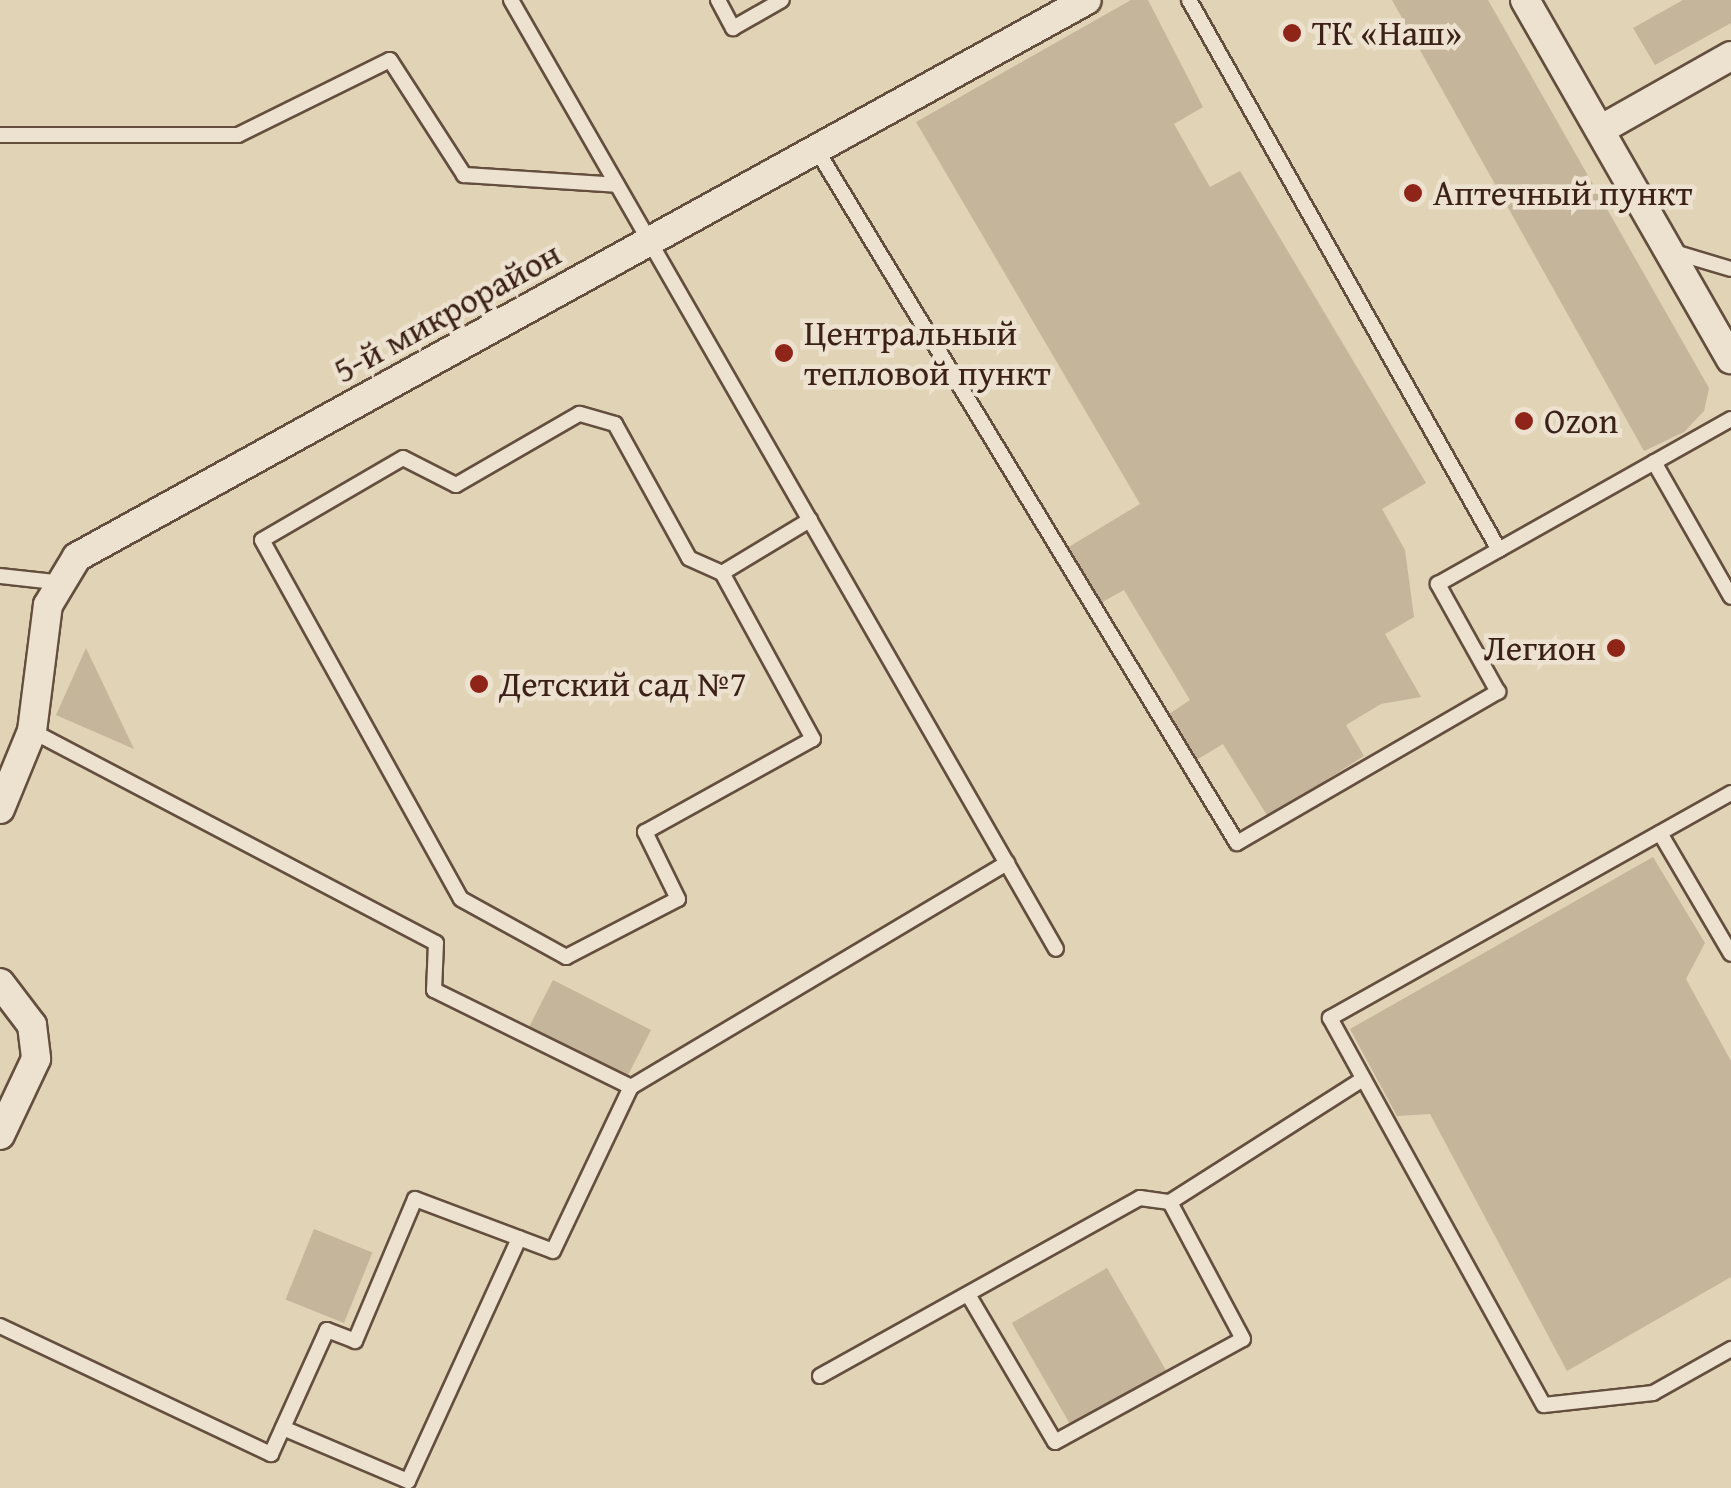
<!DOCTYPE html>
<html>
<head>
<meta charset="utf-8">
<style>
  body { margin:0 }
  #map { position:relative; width:1731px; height:1488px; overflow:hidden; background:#e1d3b5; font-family:"Gentium Book Plus",serif }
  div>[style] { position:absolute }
  .green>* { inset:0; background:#c5b59a; transform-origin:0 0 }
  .roads { filter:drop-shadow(2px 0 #644e3e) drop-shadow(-2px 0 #644e3e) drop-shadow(0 2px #644e3e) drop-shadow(0 -2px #644e3e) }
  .lane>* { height:14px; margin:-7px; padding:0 7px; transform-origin:7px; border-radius:7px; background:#ece2cf }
  .street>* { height:28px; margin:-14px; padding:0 14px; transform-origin:14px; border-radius:14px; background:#ece2cf }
  .dots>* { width:28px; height:28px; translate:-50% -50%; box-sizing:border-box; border:5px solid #ece2cf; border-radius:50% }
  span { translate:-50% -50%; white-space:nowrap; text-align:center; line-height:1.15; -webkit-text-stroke:9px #ece2cf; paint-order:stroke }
  .poi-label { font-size:35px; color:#3b2117 }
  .left { translate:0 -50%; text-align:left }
  .right { translate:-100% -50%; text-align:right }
  .street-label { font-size:35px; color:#3b2117 }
</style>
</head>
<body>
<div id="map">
  <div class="green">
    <div style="clip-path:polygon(1131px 0,1148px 0,1203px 107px,1174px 124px,1210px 187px,1240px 171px,1426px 483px,1382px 509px,1405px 550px,1414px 617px,1385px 634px,1421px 697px,1381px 704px,1346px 725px,1364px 756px,1268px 817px,1223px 744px,1198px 759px,1166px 716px,1190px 700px,1124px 590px,1099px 604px,1067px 548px,1140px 504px,916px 122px)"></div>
    <div style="clip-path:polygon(1392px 0,1488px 0,1709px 388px,1704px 411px,1684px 432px,1644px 451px)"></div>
    <div style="clip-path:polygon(1683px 0,1731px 0,1731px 23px,1655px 65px,1633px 28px)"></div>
    <div style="clip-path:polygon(86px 648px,134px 749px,56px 715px)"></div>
    <div style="clip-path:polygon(1653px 857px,1705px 943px,1686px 979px,1731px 1061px,1731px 1277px,1567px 1371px,1430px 1114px,1397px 1116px,1350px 1029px)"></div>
    <div style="left:553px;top:980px;width:110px;height:55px;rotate:27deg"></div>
    <div style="left:314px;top:1229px;width:63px;height:76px;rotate:22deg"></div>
    <div style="left:1107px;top:1268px;width:118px;height:110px;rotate:60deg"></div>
  </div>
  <div class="roads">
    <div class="lane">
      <div style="left:511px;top:0;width:1094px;rotate:60.13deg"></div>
      <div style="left:718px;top:0;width:32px;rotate:62deg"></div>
      <div style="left:733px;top:28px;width:56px;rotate:-29.7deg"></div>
      <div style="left:1189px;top:0;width:631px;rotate:60.59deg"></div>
      <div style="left:0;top:135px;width:238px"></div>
      <div style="left:238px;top:135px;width:169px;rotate:-26.3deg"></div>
      <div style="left:390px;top:60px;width:137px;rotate:57.2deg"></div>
      <div style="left:464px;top:175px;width:153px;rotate:3.7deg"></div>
      <div style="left:818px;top:152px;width:808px;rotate:58.77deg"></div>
      <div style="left:1237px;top:843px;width:302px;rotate:-30.1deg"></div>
      <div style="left:1498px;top:692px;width:124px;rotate:-119.1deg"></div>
      <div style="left:1438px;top:584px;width:336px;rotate:-29.4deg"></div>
      <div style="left:1674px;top:252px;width:59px;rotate:16.6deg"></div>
      <div style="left:1654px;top:462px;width:155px;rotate:60.3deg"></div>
      <div style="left:722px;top:573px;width:36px;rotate:-156deg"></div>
      <div style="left:689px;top:558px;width:153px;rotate:-118.9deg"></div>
      <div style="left:615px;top:424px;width:37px;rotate:-164deg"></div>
      <div style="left:579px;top:414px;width:142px;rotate:150deg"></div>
      <div style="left:456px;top:485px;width:59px;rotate:-153deg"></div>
      <div style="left:403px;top:458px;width:163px;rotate:149.8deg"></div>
      <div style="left:262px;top:540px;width:410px;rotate:61deg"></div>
      <div style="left:461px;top:899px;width:120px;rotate:28.9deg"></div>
      <div style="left:566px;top:957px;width:126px;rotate:-27.4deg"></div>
      <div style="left:678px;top:899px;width:75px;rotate:-116.2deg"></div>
      <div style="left:645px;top:832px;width:192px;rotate:-29deg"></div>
      <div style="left:813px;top:739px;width:189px;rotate:-118.7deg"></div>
      <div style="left:722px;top:573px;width:103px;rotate:-31.1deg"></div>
      <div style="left:0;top:576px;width:55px;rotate:6.2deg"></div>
      <div style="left:32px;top:731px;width:456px;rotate:27.7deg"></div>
      <div style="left:436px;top:943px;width:47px;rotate:92.4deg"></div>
      <div style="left:434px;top:990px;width:220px;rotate:26.2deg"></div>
      <div style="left:1731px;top:793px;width:460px;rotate:150.7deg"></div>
      <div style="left:1330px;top:1018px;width:442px;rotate:61.1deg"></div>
      <div style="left:1544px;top:1405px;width:110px;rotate:-6.3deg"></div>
      <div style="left:1653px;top:1393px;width:90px;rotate:-29.4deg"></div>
      <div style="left:1660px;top:833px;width:140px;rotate:59.6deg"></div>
      <div style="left:969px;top:1296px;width:169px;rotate:59.5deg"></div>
      <div style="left:1055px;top:1442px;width:214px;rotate:-28.7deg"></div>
      <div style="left:1243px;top:1339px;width:155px;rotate:-118.1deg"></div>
      <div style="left:0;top:1326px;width:300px;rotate:25.3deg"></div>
      <div style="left:271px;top:1454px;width:136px;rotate:-65.7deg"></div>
      <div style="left:327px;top:1330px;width:30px;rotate:21deg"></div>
      <div style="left:355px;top:1341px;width:154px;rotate:-67.1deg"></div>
      <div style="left:415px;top:1199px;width:147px;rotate:20.6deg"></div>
      <div style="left:553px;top:1251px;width:182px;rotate:-64.6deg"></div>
      <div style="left:631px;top:1087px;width:438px;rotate:-30.8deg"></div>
      <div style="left:820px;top:1376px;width:366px;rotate:-29.1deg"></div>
      <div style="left:1140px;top:1198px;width:30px;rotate:8deg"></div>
      <div style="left:1170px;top:1202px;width:229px;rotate:-32.5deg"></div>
      <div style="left:283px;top:1428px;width:136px;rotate:23deg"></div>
      <div style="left:408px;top:1481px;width:267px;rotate:-65.4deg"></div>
    </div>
    <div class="street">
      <div style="left:1525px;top:0;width:414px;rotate:60.2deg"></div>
      <div style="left:1600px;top:130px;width:150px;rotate:-29.5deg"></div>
      <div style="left:0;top:809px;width:84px;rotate:-67.7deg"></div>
      <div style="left:32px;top:731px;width:127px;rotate:-82.8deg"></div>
      <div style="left:48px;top:605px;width:56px;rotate:-58.9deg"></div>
      <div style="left:77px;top:557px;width:1153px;rotate:-28.88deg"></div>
      <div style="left:0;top:983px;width:53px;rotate:52.7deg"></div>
      <div style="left:32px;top:1025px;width:34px;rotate:83deg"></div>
      <div style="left:36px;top:1059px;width:84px;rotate:115.3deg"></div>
    </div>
  </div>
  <div class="dots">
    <div style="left:1292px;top:33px;background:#8f2418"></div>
    <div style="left:1413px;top:193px;background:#8f2418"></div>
    <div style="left:784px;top:353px;background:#8f2418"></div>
    <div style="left:1524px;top:421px;background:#8f2418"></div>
    <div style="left:1616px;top:648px;background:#8f2418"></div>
    <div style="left:479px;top:684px;background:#8f2418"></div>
  </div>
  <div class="poi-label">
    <span class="left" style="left:1312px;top:33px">ТК «Наш»</span>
    <span class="left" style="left:1433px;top:193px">Аптечный пункт</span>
    <span class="left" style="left:804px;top:353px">Центральный<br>тепловой пункт</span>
    <span class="left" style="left:1544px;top:421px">Ozon</span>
    <span class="right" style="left:1596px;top:648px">Легион</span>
    <span class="left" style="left:499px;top:684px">Детский сад №7</span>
  </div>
  <div class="street-label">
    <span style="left:447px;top:312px;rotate:-29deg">5-й микрорайон</span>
  </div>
</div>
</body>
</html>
